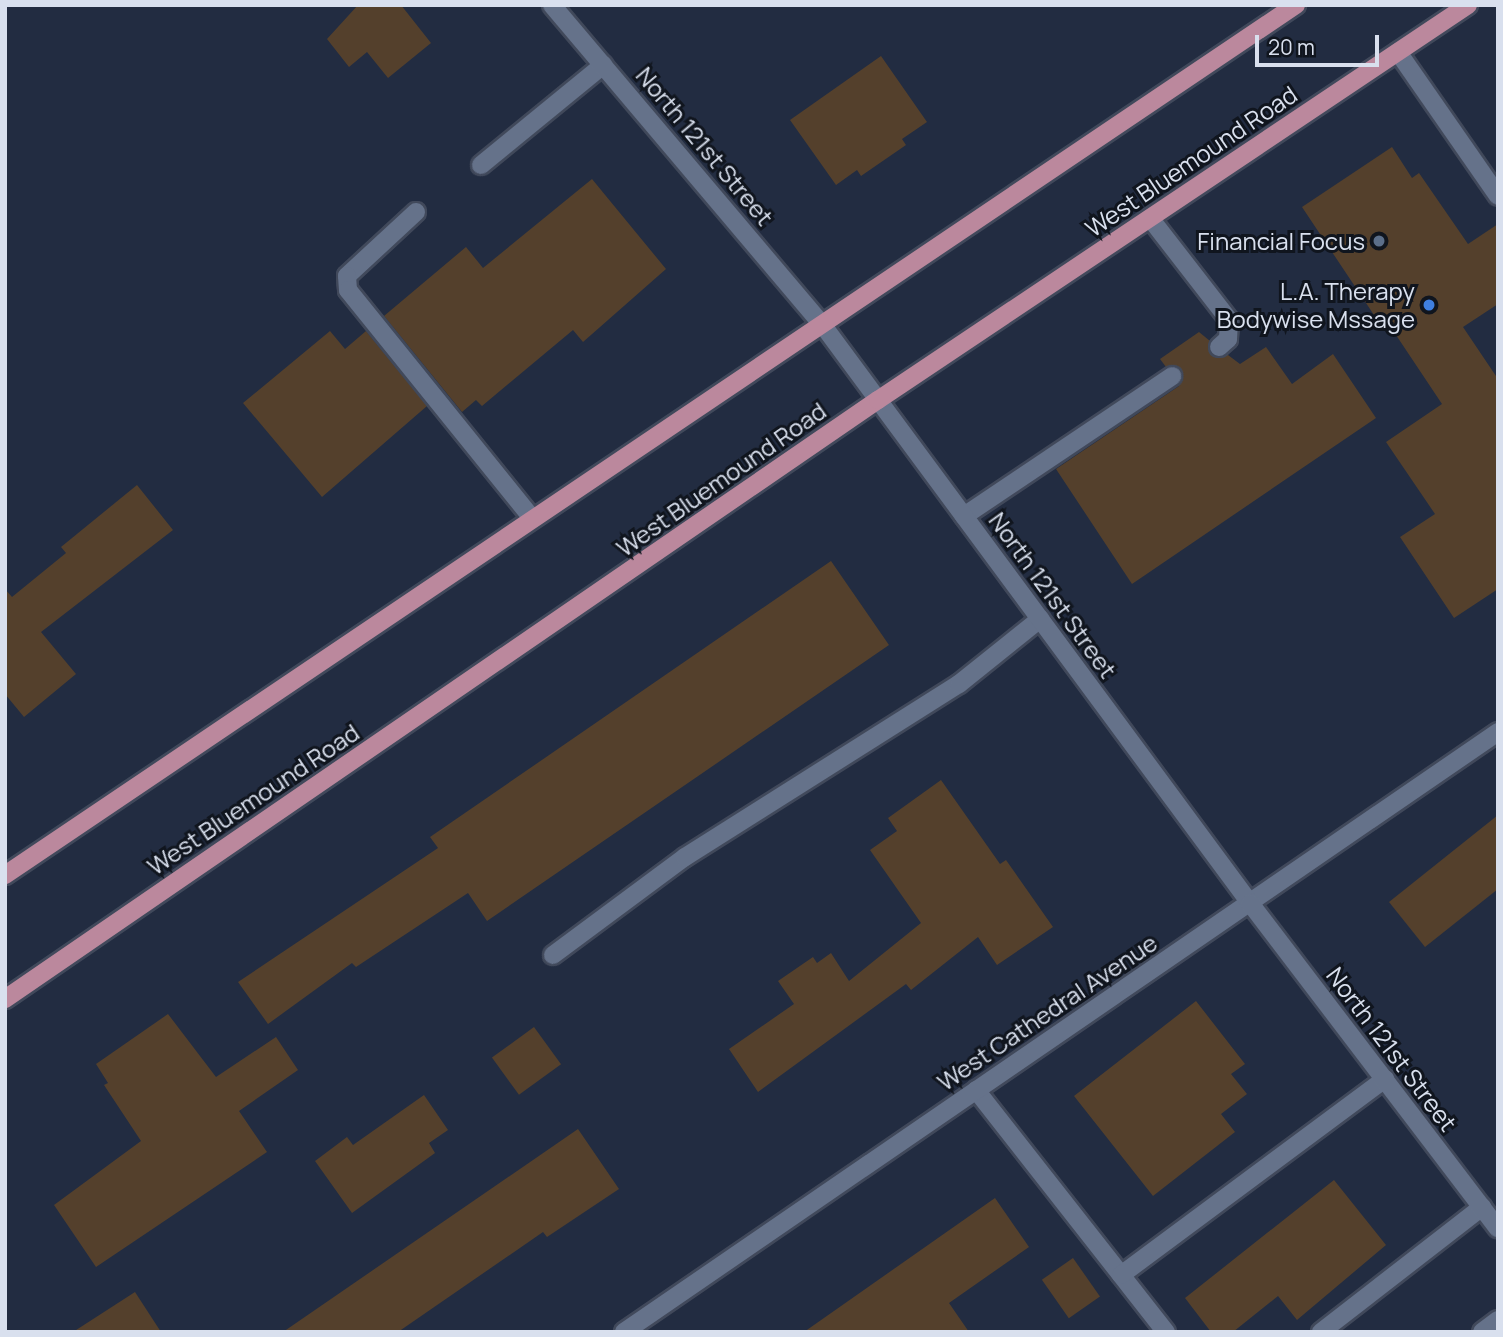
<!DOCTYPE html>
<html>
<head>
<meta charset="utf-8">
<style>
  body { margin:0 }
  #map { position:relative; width:1503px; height:1337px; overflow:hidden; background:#222c41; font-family:Manrope,sans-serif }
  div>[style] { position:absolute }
  .building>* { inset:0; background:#54402c; transform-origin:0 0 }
  .roads { filter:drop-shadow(2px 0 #41495b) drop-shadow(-2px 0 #41495b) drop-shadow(0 2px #41495b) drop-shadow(0 -2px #41495b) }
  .service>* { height:18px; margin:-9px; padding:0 9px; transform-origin:9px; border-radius:9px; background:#65728a }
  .minor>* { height:18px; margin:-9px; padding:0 9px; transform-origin:9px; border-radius:9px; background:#65728a }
  .tertiary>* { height:18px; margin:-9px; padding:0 9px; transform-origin:9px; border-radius:9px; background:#65728a }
  .primary>* { height:18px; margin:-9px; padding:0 9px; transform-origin:9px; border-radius:9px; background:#bb889d }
  .dots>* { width:19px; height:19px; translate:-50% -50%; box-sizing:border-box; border:4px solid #10151e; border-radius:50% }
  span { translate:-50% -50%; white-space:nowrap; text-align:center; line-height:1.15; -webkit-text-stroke:6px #10151e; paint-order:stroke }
  .street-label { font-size:24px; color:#d9e0ee }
  .poi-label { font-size:24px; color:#d9e0ee }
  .right { translate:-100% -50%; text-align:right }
  .frame { position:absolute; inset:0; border:7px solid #d9e0ee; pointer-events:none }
  .scale { position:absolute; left:1255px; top:35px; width:124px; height:32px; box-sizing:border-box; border:4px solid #d9e0ee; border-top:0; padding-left:9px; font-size:21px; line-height:24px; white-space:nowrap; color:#d9e0ee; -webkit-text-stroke:5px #10151e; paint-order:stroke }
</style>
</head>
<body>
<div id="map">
  <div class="building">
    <div style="clip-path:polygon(358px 5px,401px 5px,431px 43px,388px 78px,367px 52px,349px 67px,327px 39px)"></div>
    <div style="clip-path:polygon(881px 56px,927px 122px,902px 139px,906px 145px,861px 176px,857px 170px,836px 185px,790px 120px)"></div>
    <div style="clip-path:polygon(1392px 147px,1412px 178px,1419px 173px,1468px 244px,1498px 224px,1498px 304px,1463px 327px,1498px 379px,1498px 589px,1454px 618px,1400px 537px,1435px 514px,1386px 442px,1442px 404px,1382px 314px,1376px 318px,1302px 207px)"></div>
    <div style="clip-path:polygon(592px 179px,666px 269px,583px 342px,573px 330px,482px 406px,476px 400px,462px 412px,384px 316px,466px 247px,483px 268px)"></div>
    <div style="clip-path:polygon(330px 331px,345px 349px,366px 331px,427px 406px,322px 497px,243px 403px)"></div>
    <div style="clip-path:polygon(1199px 332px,1210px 341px,1211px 355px,1228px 355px,1240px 364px,1266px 347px,1292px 384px,1333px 354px,1376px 418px,1132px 584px,1056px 469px,1179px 386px,1181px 369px,1166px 367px,1160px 359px)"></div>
    <div style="clip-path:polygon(137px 485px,173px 530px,41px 632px,76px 674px,24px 717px,5px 694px,5px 589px,12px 597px,66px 553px,61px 547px)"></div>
    <div style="clip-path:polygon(831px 561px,889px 645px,487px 921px,468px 893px,356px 967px,352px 963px,268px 1024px,238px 982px,438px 848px,430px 837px)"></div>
    <div style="clip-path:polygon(941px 780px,1000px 864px,1006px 860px,1053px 927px,997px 965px,978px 937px,911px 990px,906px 984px,758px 1092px,729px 1049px,794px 1004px,778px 981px,813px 957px,817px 963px,831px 953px,849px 981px,921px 923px,870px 850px,897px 831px,888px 818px)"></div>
    <div style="clip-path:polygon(1498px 815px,1498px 889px,1425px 947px,1389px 902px)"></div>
    <div style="clip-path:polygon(1196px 1001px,1245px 1064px,1231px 1074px,1247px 1094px,1221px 1114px,1235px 1132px,1153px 1196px,1074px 1096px)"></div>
    <div style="clip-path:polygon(168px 1014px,216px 1077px,276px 1037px,298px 1070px,239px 1111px,267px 1152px,96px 1267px,54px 1205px,141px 1141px,104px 1085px,108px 1083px,96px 1064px)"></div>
    <div style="left:534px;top:1027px;width:46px;height:52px;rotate:54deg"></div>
    <div style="clip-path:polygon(424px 1095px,448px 1130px,429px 1143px,435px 1153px,352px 1213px,315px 1161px,347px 1137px,353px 1145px)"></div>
    <div style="clip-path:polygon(578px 1129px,619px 1189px,547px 1237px,543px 1232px,398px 1332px,283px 1332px)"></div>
    <div style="clip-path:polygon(1334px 1180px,1386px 1245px,1297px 1320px,1278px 1296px,1233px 1332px,1211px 1332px,1185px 1298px)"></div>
    <div style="clip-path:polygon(995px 1198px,1029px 1247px,949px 1303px,969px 1332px,804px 1332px)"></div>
    <div style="left:1073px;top:1258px;width:47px;height:38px;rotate:55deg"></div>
    <div style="clip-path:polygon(135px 1292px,161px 1332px,73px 1332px)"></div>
  </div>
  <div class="roads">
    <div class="service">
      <div style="left:1398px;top:52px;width:175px;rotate:55.2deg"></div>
      <div style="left:481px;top:165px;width:158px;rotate:-39.3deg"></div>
      <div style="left:416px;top:212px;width:94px;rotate:137.2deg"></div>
      <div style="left:347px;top:276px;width:14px;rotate:86deg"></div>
      <div style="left:348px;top:290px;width:294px;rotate:51.1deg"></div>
      <div style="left:1150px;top:218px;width:129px;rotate:52.2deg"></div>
      <div style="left:1229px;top:320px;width:19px;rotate:93deg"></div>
      <div style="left:1228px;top:339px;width:12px;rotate:138deg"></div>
      <div style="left:964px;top:516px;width:251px;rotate:-33.9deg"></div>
      <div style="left:553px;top:955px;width:164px;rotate:-36.6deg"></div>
      <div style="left:685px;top:857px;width:324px;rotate:-32.3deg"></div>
      <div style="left:959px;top:684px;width:104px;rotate:-38.7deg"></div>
      <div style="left:976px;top:1090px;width:308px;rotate:51.9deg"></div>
      <div style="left:1121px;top:1275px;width:329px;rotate:-36.6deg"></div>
      <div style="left:1321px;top:1332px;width:204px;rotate:-37.8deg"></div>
      <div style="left:1482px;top:1332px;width:20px;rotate:-37deg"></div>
    </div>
    <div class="minor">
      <div style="left:552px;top:5px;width:418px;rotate:49.8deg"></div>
      <div style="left:624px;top:1332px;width:1060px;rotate:-34.47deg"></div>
    </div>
    <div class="tertiary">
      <div style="left:822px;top:324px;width:720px;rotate:53.53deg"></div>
      <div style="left:1250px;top:903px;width:409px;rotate:52.7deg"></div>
    </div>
    <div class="primary">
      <div style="left:5px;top:875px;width:1557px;rotate:-33.98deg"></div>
      <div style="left:5px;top:999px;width:1059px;rotate:-34.46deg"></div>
      <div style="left:878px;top:400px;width:710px;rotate:-33.8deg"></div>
    </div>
  </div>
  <div class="dots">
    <div style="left:1379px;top:241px;background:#5c6f8a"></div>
    <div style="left:1429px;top:305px;background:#3f7fe0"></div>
  </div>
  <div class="street-label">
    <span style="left:705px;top:146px;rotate:50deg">North 121st Street</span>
    <span style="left:1191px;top:161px;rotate:-34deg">West Bluemound Road</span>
    <span style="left:721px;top:479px;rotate:-35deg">West Bluemound Road</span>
    <span style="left:1053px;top:595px;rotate:54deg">North 121st Street</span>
    <span style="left:253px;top:799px;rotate:-34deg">West Bluemound Road</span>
    <span style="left:1047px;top:1012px;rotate:-34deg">West Cathedral Avenue</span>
    <span style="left:1392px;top:1049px;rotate:53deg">North 121st Street</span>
  </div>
  <div class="poi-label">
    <span class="right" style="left:1365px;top:241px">Financial Focus</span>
    <span class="right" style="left:1415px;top:305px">L.A. Therapy<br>Bodywise Mssage</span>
  </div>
  <div class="frame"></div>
  <div class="scale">20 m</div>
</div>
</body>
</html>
